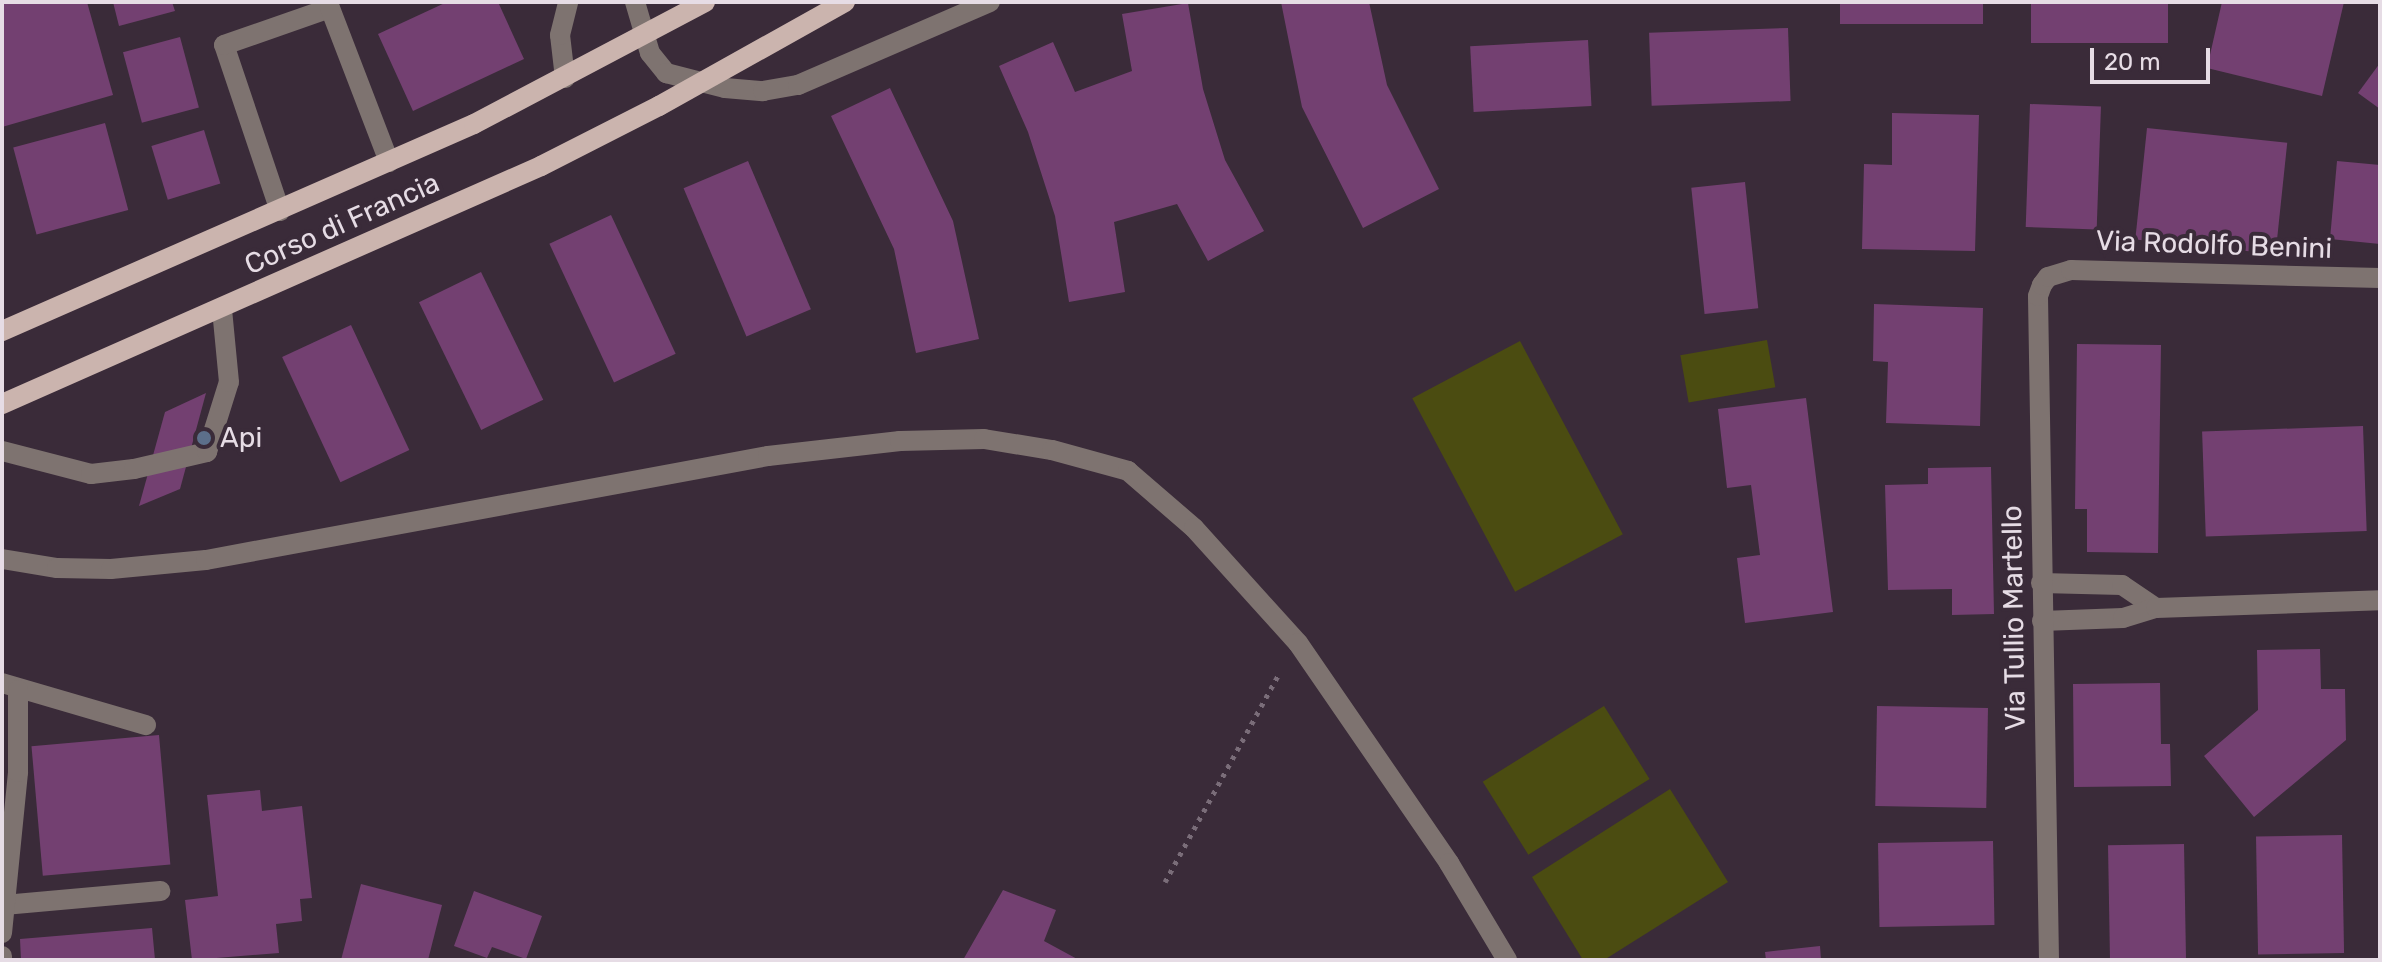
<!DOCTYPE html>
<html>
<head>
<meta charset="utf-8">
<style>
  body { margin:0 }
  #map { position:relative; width:2382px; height:962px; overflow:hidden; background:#3a2b39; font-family:Rubik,sans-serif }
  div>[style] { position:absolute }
  .green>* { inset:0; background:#4b4c11; transform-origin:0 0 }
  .building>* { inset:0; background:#734071; transform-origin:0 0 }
  .path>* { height:5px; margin-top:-2.5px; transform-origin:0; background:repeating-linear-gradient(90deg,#7a6d79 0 4px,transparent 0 10px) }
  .minor>* { height:20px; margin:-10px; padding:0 10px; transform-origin:10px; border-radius:10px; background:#7e7370 }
  .major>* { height:20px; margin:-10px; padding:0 10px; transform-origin:10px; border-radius:10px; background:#cbb4ae }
  .dots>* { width:22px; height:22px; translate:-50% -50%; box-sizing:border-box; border:4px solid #3a2b39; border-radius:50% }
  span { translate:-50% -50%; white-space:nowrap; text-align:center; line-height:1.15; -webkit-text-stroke:8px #3a2b39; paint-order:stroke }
  .street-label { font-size:28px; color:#e6dce5 }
  .poi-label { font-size:28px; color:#e6dce5 }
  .left { translate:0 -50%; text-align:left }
  .frame { position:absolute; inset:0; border:4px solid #e6dce5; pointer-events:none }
  .scale { position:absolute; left:2090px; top:48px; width:120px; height:36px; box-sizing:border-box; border:4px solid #e6dce5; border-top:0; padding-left:10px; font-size:24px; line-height:28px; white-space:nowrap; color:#e6dce5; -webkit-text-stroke:6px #3a2b39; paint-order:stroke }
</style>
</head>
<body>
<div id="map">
  <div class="green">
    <div style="left:1767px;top:340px;width:48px;height:88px;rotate:80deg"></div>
    <div style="left:1520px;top:341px;width:219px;height:122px;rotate:62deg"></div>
    <div style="left:1604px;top:706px;width:86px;height:143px;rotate:58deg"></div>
    <div style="clip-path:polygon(1670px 789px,1728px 882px,1604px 960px,1583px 960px,1532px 877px)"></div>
  </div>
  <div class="building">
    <div style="clip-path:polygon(2px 2px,87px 2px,113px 95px,2px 127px)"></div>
    <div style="clip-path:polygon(113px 2px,172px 2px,175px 11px,119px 26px)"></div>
    <div style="clip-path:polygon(447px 2px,498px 2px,524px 59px,413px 111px,378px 34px)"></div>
    <div style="clip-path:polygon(1281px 2px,1369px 2px,1387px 85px,1439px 189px,1363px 228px,1302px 107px)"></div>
    <div style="left:1840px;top:2px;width:143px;height:22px"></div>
    <div style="left:2031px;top:2px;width:137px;height:41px"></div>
    <div style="clip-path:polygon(2222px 2px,2344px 2px,2322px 96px,2207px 68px)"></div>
    <div style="clip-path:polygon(1188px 3px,1203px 89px,1225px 160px,1264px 231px,1208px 261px,1177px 204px,1114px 222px,1125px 292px,1069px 302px,1055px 216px,1028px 132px,999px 66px,1053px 42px,1075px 92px,1132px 71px,1122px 14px)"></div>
    <div style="left:1788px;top:28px;width:73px;height:139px;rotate:88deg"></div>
    <div style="left:180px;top:37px;width:73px;height:59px;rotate:75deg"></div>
    <div style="left:1588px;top:40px;width:66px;height:118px;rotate:87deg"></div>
    <div style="clip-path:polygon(2380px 63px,2380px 109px,2358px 93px)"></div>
    <div style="clip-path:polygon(890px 88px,953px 221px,979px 339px,916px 353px,894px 249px,831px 116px)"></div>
    <div style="left:2030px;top:104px;width:71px;height:123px;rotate:2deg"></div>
    <div style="clip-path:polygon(1892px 113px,1979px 115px,1975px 251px,1862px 249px,1864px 164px,1892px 165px)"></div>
    <div style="left:105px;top:123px;width:90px;height:95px;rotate:75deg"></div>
    <div style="left:2147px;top:128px;width:141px;height:112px;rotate:6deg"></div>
    <div style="left:204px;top:130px;width:56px;height:55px;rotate:73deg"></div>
    <div style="left:748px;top:161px;width:161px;height:70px;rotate:67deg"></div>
    <div style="clip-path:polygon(2337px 161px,2380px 165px,2380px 244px,2330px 239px)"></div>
    <div style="left:1745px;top:182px;width:127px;height:54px;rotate:84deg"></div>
    <div style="left:611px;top:215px;width:153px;height:68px;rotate:65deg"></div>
    <div style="left:481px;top:272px;width:142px;height:69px;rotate:64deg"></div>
    <div style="clip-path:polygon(1874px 304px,1983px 308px,1980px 426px,1886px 423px,1888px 362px,1873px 361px)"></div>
    <div style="left:351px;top:325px;width:138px;height:76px;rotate:65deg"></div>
    <div style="clip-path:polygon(2077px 344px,2161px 345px,2158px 553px,2087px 552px,2087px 509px,2075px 509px)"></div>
    <div style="clip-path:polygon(206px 393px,180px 489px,139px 506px,165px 412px)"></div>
    <div style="clip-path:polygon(1806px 398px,1833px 612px,1745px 623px,1737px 558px,1760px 555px,1751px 485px,1727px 488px,1718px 409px)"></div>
    <div style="left:2363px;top:426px;width:105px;height:161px;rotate:88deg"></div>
    <div style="clip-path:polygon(1991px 467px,1994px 614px,1952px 615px,1952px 589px,1888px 590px,1885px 485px,1928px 484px,1928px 468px)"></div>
    <div style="clip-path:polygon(2320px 649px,2321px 689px,2345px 689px,2346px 740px,2254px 817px,2204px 756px,2258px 710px,2257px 650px)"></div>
    <div style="clip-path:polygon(2160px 683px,2161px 744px,2170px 744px,2171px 786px,2074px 787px,2073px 684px)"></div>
    <div style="left:1877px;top:706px;width:111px;height:100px;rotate:1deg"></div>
    <div style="left:159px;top:735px;width:130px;height:128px;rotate:85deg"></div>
    <div style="clip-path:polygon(260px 790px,262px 811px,302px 806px,312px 898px,300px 899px,302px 921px,276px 924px,279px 953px,192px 960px,185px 900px,218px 896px,207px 795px)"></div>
    <div style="left:2342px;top:835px;width:118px;height:86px;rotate:89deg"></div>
    <div style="left:1993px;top:841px;width:84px;height:115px;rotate:89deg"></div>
    <div style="left:2184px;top:844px;width:116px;height:76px;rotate:89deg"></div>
    <div style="clip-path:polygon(361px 884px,442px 905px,428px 960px,341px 960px)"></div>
    <div style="clip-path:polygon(1003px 890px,1056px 910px,1044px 941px,1079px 960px,963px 960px)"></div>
    <div style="clip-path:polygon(474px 891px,542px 916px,526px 959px,492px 947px,487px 958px,454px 946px)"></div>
    <div style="clip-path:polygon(152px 928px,155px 960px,21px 960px,20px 939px)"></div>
    <div style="clip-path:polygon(1820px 946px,1821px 960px,1766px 960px,1765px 952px)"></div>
  </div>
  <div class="path">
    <div style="left:1165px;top:882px;width:239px;rotate:-61.3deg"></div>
  </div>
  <div class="minor">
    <div style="left:635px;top:2px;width:53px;rotate:73.6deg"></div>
    <div style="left:650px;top:53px;width:26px;rotate:51deg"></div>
    <div style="left:666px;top:73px;width:61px;rotate:14.3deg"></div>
    <div style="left:725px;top:88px;width:38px;rotate:5deg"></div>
    <div style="left:763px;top:91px;width:36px;rotate:-10deg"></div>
    <div style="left:798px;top:85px;width:209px;rotate:-23.4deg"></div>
    <div style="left:565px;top:78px;width:43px;rotate:-96.6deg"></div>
    <div style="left:560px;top:35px;width:34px;rotate:-76deg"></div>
    <div style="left:280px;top:211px;width:175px;rotate:-108.6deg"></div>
    <div style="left:224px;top:45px;width:112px;rotate:-19.2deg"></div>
    <div style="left:330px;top:8px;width:165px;rotate:69deg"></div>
    <div style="left:2px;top:451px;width:92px;rotate:14.5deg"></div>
    <div style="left:91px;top:474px;width:43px;rotate:-6.6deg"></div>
    <div style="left:134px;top:469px;width:75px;rotate:-13.1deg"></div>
    <div style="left:207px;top:452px;width:73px;rotate:-72.6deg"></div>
    <div style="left:229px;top:382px;width:73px;rotate:-95.5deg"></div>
    <div style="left:2px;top:559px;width:56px;rotate:9.3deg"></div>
    <div style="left:57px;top:568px;width:54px;rotate:1.1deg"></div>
    <div style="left:111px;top:569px;width:95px;rotate:-5.4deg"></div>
    <div style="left:206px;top:560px;width:572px;rotate:-10.48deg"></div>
    <div style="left:768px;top:456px;width:133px;rotate:-6.5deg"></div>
    <div style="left:900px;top:441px;width:84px;rotate:-1.4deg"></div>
    <div style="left:984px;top:439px;width:69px;rotate:9.2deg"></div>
    <div style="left:1052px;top:450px;width:79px;rotate:15.4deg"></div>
    <div style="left:1128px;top:471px;width:87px;rotate:40.8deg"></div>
    <div style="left:1194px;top:528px;width:155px;rotate:47.9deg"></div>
    <div style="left:1298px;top:643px;width:267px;rotate:55.5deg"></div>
    <div style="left:1449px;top:863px;width:113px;rotate:59.1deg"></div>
    <div style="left:2041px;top:583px;width:81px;rotate:1.4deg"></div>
    <div style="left:2122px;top:585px;width:41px;rotate:34.1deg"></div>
    <div style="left:2042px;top:621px;width:81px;rotate:-2.1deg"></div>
    <div style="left:2123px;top:618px;width:34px;rotate:-17deg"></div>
    <div style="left:2156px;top:608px;width:224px;rotate:-2deg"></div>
    <div style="left:2px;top:683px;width:150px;rotate:16.3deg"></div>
    <div style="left:4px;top:905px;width:157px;rotate:-5.1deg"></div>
    <div style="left:2px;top:933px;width:162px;rotate:-84.3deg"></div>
    <div style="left:18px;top:772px;width:82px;rotate:-90deg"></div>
    <div style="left:2px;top:956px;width:4px;rotate:90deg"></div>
    <div style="left:2049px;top:960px;width:664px;rotate:-90.95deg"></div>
    <div style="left:2038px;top:296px;width:12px;rotate:-70deg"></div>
    <div style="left:2042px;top:285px;width:10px;rotate:-53deg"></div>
    <div style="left:2048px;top:277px;width:24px;rotate:-17deg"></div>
    <div style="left:2071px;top:270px;width:309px;rotate:1.5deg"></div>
  </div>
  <div class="major">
    <div style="left:2px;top:331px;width:515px;rotate:-23.68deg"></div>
    <div style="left:474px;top:124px;width:261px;rotate:-27.8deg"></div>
    <div style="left:2px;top:404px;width:589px;rotate:-23.82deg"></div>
    <div style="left:541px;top:166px;width:132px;rotate:-27deg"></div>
    <div style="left:659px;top:106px;width:213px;rotate:-29.2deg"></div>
  </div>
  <div class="dots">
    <div style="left:204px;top:438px;background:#5c6f8a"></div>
  </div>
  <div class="street-label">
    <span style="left:342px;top:224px;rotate:-24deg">Corso di Francia</span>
    <span style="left:2214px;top:245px;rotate:2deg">Via Rodolfo Benini</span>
    <span style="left:2014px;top:618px;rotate:-91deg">Via Tullio Martello</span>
  </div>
  <div class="poi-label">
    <span class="left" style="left:220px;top:438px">Api</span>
  </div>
  <div class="frame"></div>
  <div class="scale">20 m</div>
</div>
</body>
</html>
